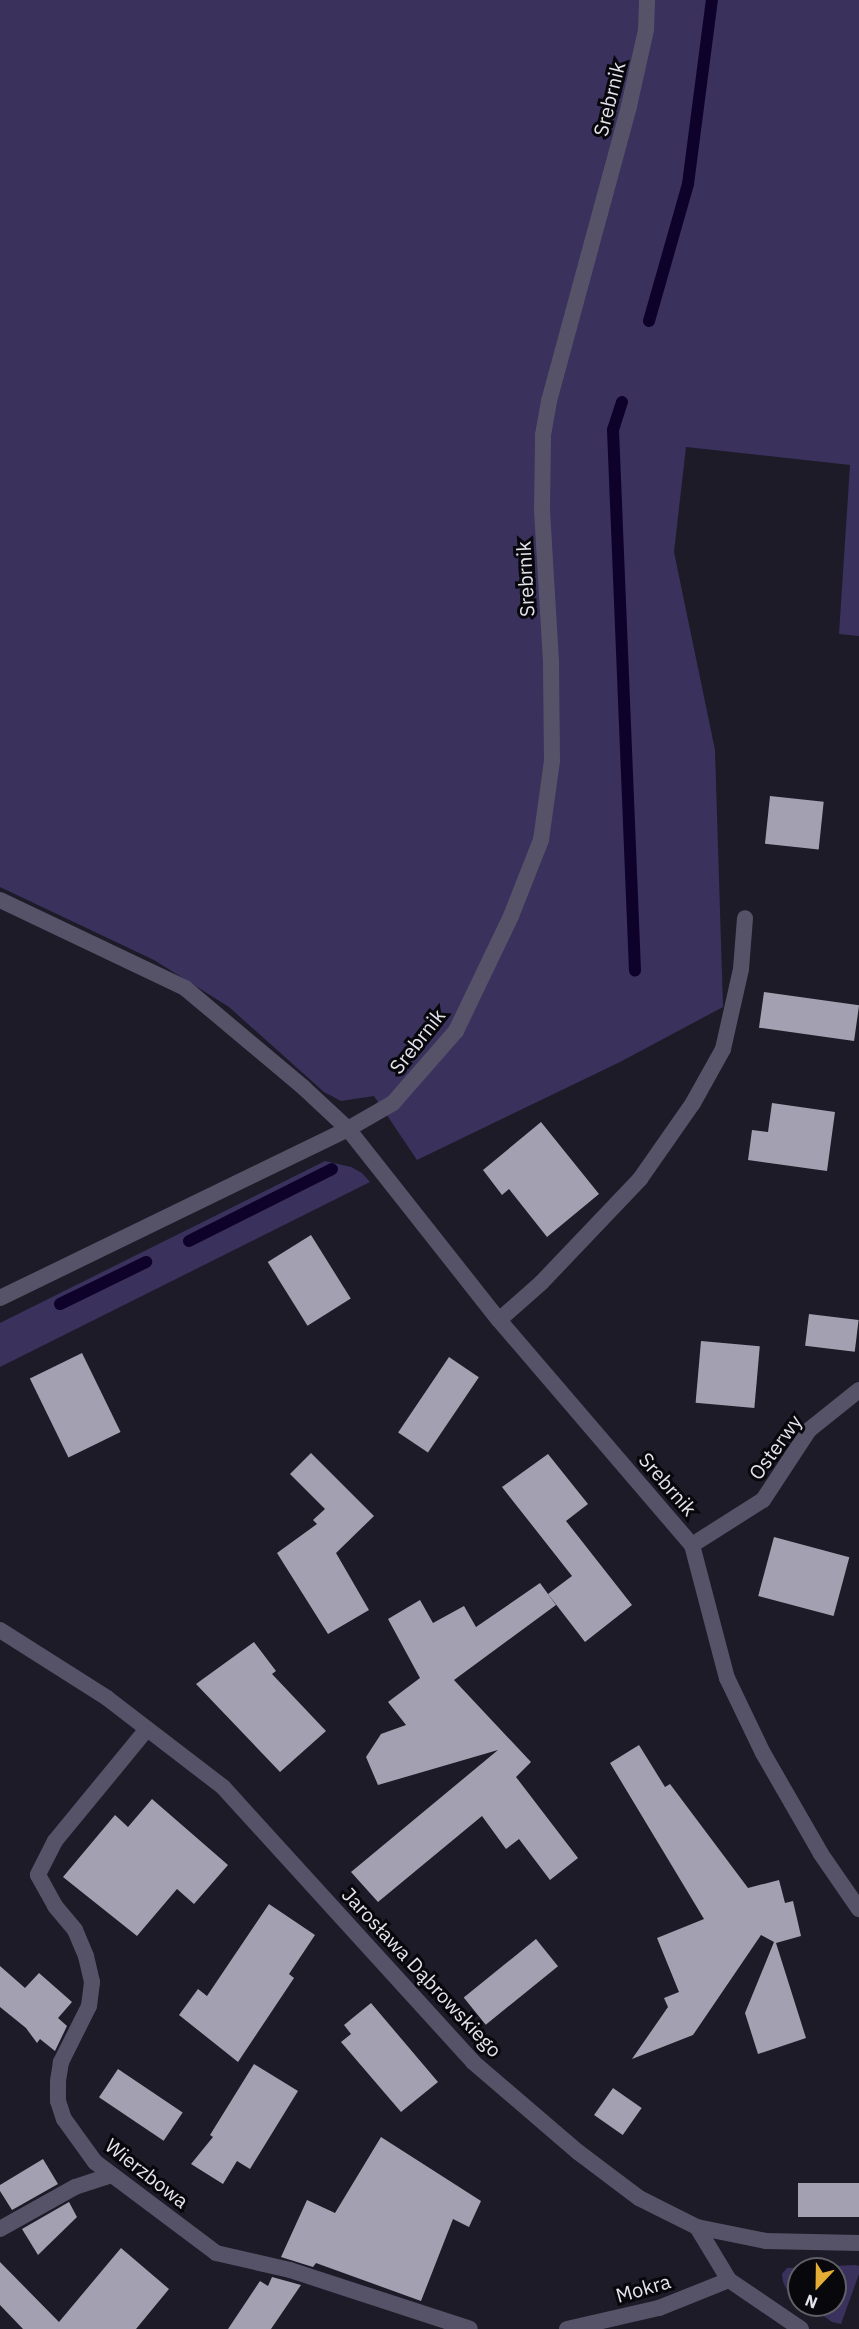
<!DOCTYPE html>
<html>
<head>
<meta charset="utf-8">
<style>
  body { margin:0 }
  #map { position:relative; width:859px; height:2329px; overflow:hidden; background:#1d1b28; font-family:"IBM Plex Sans",sans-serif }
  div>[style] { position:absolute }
  .green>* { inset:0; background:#3a315d }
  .stream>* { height:12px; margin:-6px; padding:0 6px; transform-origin:6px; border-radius:6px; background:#0f022a }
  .building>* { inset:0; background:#a3a1b1; transform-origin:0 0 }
  .service>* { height:16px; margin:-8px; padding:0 8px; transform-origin:8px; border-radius:8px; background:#565369 }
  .minor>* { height:16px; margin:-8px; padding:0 8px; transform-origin:8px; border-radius:8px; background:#565369 }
  .tertiary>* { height:16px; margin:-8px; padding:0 8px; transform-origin:8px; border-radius:8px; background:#565369 }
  span { translate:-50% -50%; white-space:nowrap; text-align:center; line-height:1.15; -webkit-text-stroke:6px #07070c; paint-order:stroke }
  .street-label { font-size:20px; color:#e5e4ed }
  .north { position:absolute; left:787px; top:2257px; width:60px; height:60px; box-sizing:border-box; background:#07070c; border:2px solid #605f66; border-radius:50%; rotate:202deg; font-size:16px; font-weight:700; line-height:24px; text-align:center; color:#e5e4ed }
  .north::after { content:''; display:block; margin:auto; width:21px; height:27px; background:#e5ad36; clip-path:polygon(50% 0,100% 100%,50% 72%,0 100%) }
</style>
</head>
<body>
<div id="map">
  <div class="green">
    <div style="clip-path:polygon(0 0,859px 0,859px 636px,839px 634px,850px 465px,686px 447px,674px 552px,715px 750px,723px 1007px,620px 1062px,417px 1160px,374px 1096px,341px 1101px,324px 1092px,229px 1007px,154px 960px,0 887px)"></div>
    <div style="clip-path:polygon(325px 1161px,351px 1167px,362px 1173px,370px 1182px,0 1367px,0 1323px)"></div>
    <div style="clip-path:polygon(856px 2265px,859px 2266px,859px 2274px,841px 2324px,832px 2322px,808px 2305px,835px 2305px,835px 2269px,799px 2269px,799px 2298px,787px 2290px,783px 2282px,782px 2274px,787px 2268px)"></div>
  </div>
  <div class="stream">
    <div style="left:649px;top:321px;width:142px;rotate:-74.1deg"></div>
    <div style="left:688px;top:184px;width:186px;rotate:-82.6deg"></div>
    <div style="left:622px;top:402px;width:29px;rotate:108deg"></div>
    <div style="left:613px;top:430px;width:541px;rotate:87.67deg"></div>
    <div style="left:189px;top:1241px;width:160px;rotate:-26.7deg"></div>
    <div style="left:60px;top:1304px;width:96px;rotate:-26deg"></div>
  </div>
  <div class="building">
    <div style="left:770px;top:796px;width:54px;height:48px;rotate:6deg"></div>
    <div style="left:764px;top:992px;width:96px;height:36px;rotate:8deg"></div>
    <div style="clip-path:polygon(772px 1103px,835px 1112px,827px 1171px,748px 1160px,752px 1130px,768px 1132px)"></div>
    <div style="clip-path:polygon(541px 1122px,599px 1194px,547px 1237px,509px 1189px,502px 1195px,483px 1170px)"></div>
    <div style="left:311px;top:1235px;width:75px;height:51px;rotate:58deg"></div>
    <div style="left:809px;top:1314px;width:50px;height:32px;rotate:7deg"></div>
    <div style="left:701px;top:1341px;width:59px;height:62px;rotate:5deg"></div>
    <div style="left:82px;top:1353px;width:88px;height:58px;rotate:64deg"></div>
    <div style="left:449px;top:1357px;width:36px;height:91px;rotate:34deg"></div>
    <div style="clip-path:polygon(311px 1453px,374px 1516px,336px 1553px,369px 1610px,328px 1634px,277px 1553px,317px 1524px,313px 1520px,325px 1509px,290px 1474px)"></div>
    <div style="clip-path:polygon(548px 1454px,588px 1504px,566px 1521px,632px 1605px,585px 1642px,548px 1594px,572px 1576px,502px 1487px)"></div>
    <div style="left:774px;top:1537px;width:78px;height:61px;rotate:15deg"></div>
    <div style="clip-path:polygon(540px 1583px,556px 1605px,454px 1680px,531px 1762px,516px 1777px,578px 1858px,550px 1880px,519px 1839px,506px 1849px,482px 1816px,378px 1902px,351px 1872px,498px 1750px,378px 1785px,366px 1757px,381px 1734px,406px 1725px,388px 1702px,420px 1678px,388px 1619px,420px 1600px,433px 1623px,464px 1606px,476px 1627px)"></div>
    <div style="clip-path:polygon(254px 1642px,276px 1671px,272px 1674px,326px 1731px,280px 1772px,196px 1684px)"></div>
    <div style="clip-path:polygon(639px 1745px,665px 1787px,670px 1784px,748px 1888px,779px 1880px,785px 1903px,793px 1901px,801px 1936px,776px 1943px,806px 2038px,758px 2054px,745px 2013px,774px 1942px,761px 1935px,693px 2035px,632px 2059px,668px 2007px,664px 1998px,679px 1992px,657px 1938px,704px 1919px,610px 1763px)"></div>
    <div style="clip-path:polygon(152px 1799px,228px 1865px,194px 1904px,177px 1889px,137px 1936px,63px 1877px,115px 1815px,128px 1827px)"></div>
    <div style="clip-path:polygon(269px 1904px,315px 1935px,289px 1974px,294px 1978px,238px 2062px,179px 2015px,198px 1989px,207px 1996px)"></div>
    <div style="left:536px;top:1939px;width:35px;height:93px;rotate:51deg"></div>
    <div style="clip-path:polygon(0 1966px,25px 1988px,39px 1973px,72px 2002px,58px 2018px,67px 2026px,55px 2051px,40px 2039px,37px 2043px,26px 2028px,0 2007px)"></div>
    <div style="clip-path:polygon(371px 2003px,438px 2082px,401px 2112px,341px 2042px,351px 2034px,344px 2025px)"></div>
    <div style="clip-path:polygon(254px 2064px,298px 2091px,250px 2169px,237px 2161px,223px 2184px,191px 2164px,213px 2137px,210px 2135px)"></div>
    <div style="left:118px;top:2069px;width:78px;height:34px;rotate:34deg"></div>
    <div style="left:613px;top:2088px;width:35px;height:33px;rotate:35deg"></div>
    <div style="clip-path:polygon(381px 2137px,481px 2201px,469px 2227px,453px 2219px,421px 2301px,316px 2263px,313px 2267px,281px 2257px,307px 2200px,335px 2213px)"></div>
    <div style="clip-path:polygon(43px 2159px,58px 2184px,12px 2210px,0 2191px,0 2185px)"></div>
    <div style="left:859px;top:2183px;width:34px;height:61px;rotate:90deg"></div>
    <div style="clip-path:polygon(69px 2202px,77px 2217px,38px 2255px,22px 2229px)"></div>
    <div style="clip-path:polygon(121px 2248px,169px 2289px,136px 2329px,23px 2329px,0 2305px,0 2262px,59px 2322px)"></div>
    <div style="clip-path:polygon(272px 2277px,301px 2285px,271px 2329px,228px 2329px,260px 2281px,268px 2286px)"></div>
  </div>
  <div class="service">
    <div style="left:0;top:900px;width:205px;rotate:25.4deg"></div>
    <div style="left:185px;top:988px;width:155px;rotate:40deg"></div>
    <div style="left:304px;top:1088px;width:60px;rotate:43deg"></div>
    <div style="left:499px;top:1320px;width:56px;rotate:-41.4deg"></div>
    <div style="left:541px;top:1283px;width:144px;rotate:-46.4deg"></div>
    <div style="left:640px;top:1179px;width:93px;rotate:-55.1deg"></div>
    <div style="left:693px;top:1103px;width:62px;rotate:-60.9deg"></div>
    <div style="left:723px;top:1049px;width:82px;rotate:-77.3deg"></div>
    <div style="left:741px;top:969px;width:51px;rotate:-85.5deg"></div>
    <div style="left:0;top:2229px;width:86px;rotate:-29.2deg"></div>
    <div style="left:75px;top:2187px;width:39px;rotate:-18deg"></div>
  </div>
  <div class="minor">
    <div style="left:348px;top:1129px;width:243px;rotate:51.7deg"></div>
    <div style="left:499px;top:1320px;width:296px;rotate:49.4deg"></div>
    <div style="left:692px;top:1545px;width:138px;rotate:75.3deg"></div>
    <div style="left:727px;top:1678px;width:83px;rotate:64.4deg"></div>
    <div style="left:763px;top:1753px;width:116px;rotate:60.1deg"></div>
    <div style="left:821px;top:1854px;width:67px;rotate:55.4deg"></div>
    <div style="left:0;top:1298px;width:387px;rotate:-25.9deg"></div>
    <div style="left:348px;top:1129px;width:52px;rotate:-30deg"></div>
    <div style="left:393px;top:1103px;width:96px;rotate:-48.8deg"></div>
    <div style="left:456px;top:1031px;width:127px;rotate:-64.4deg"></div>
    <div style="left:511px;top:916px;width:82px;rotate:-68.5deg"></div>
    <div style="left:541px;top:840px;width:80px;rotate:-82.1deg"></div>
    <div style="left:552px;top:761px;width:99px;rotate:-90.6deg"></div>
    <div style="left:551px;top:662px;width:151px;rotate:-93.4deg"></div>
    <div style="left:542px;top:511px;width:76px;rotate:-89.2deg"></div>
    <div style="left:543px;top:435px;width:35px;rotate:-80deg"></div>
    <div style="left:549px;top:401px;width:306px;rotate:-74.8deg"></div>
    <div style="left:629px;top:106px;width:78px;rotate:-77.4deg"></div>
    <div style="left:646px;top:30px;width:30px;rotate:-88deg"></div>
    <div style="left:692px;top:1545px;width:84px;rotate:-32.4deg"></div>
    <div style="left:763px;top:1500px;width:84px;rotate:-56.7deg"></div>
    <div style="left:809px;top:1430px;width:64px;rotate:-38.7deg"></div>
    <div style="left:147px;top:1729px;width:145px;rotate:129.4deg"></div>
    <div style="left:55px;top:1841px;width:38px;rotate:117deg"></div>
    <div style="left:38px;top:1875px;width:35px;rotate:61deg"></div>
    <div style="left:55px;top:1906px;width:31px;rotate:50deg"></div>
    <div style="left:75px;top:1930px;width:28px;rotate:67deg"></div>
    <div style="left:86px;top:1956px;width:27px;rotate:77deg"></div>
    <div style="left:92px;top:1982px;width:24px;rotate:97deg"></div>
    <div style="left:89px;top:2006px;width:63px;rotate:116.6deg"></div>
    <div style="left:61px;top:2062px;width:20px;rotate:99deg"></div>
    <div style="left:58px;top:2082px;width:19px;rotate:90deg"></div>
    <div style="left:58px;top:2101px;width:19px;rotate:72deg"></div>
    <div style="left:64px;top:2119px;width:53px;rotate:54.2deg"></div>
    <div style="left:95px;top:2162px;width:151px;rotate:36.9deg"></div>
    <div style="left:216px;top:2253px;width:76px;rotate:12.9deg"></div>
    <div style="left:290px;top:2270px;width:189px;rotate:18.1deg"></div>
    <div style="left:697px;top:2227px;width:62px;rotate:58.9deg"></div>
    <div style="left:729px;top:2280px;width:87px;rotate:34.2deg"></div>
    <div style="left:567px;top:2329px;width:94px;rotate:-12.9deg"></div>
    <div style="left:659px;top:2308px;width:75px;rotate:-21.8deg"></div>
  </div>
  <div class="tertiary">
    <div style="left:0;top:1630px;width:127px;rotate:32.4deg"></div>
    <div style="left:107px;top:1698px;width:146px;rotate:37.5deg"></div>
    <div style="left:223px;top:1787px;width:372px;rotate:47.7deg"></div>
    <div style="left:473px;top:2062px;width:138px;rotate:40.6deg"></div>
    <div style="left:578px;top:2152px;width:76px;rotate:37deg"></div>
    <div style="left:639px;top:2198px;width:65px;rotate:26.6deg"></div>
    <div style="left:697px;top:2227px;width:70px;rotate:11.5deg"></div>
    <div style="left:766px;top:2241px;width:93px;rotate:1.2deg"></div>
  </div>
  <div class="street-label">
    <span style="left:609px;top:99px;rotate:-76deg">Srebrnik</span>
    <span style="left:525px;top:579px;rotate:-93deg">Srebrnik</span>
    <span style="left:417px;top:1041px;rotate:-52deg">Srebrnik</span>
    <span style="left:775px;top:1447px;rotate:-54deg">Osterwy</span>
    <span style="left:668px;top:1484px;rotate:49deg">Srebrnik</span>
    <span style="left:422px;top:1972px;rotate:47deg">Jarosława Dąbrowskiego</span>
    <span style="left:147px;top:2173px;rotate:38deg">Wierzbowa</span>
    <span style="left:643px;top:2288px;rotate:-16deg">Mokra</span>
  </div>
  <div class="north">N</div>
</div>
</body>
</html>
